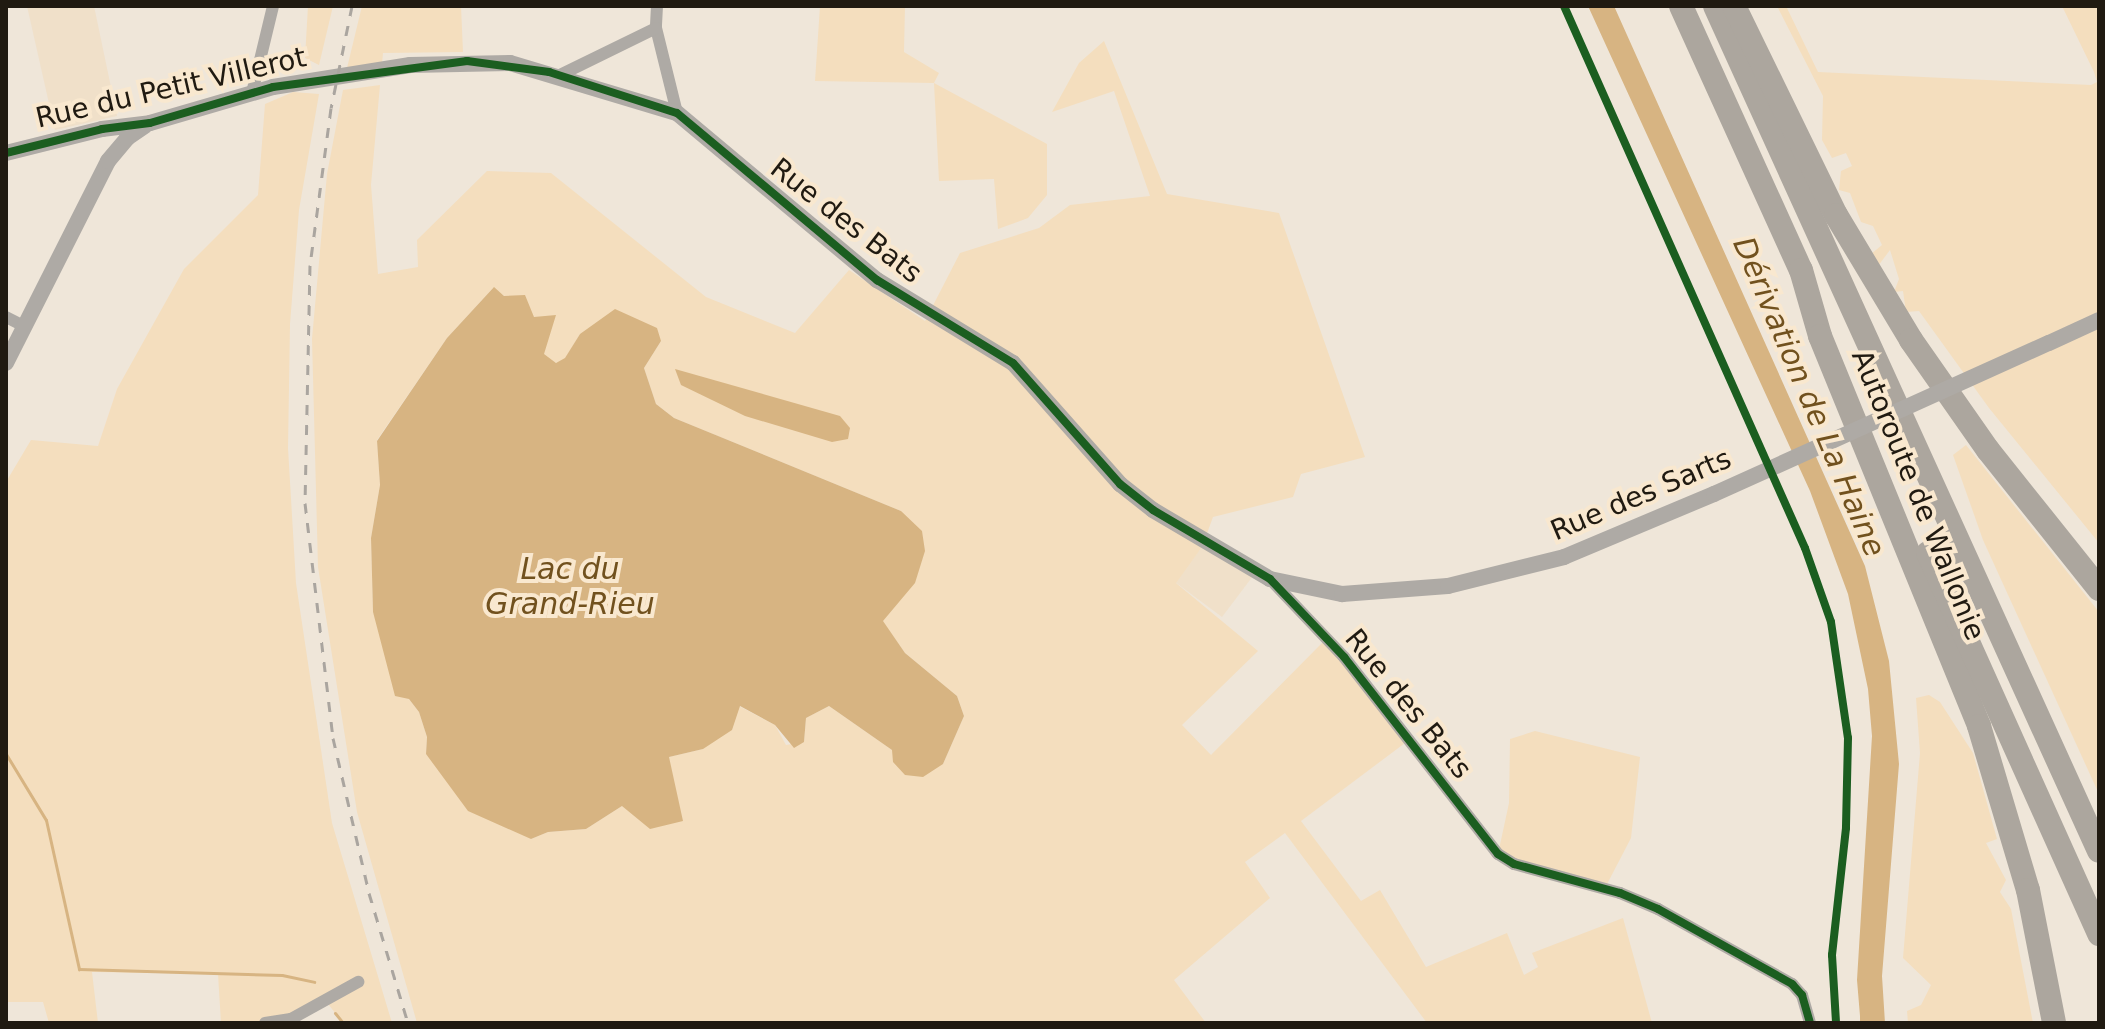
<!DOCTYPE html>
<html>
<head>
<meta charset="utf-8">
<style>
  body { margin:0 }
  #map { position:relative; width:2105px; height:1029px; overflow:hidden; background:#efe6d9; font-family:"DejaVu Sans",sans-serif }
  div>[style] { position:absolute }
  .built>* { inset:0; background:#f0e0c9 }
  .green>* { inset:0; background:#f4debe }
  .water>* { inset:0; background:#d7b482 }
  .stream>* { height:3px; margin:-1.5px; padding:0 1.5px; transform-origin:1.5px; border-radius:1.5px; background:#d7b482 }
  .minor>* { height:12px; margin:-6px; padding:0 6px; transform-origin:6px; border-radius:6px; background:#aeaaa5 }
  .tertiary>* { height:16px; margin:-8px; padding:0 8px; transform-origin:8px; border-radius:8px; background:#aeaaa5 }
  .motorway>* { height:24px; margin:-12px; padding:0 12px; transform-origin:12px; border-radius:12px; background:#aca69e }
  .rail>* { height:3px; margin-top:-1.5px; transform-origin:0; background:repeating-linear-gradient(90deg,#aaa59f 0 10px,transparent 0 20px) }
  .tertiary-bridge>* { height:16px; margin:-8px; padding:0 8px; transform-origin:8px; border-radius:8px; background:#aeaaa5 }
  .cycleway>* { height:8px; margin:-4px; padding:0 4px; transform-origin:4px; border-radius:4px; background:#1b5e20 }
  span { translate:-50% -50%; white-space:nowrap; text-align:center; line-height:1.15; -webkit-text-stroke:8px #f9e8cf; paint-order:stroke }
  .street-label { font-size:28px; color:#201a11 }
  .water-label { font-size:30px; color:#71511e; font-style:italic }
  .frame { position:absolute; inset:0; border:8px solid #201a11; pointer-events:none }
</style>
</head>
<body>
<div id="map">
  <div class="built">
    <div style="clip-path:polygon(27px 6px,94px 6px,117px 116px,55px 130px)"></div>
    <div style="clip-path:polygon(1202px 547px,1253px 576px,1222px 617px,1175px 582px)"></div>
  </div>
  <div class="green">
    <div style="clip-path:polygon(308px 6px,333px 6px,319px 65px,305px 58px)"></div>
    <div style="clip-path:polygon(362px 6px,461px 6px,463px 52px,383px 53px,382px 64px,347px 68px)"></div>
    <div style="clip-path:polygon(820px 6px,905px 6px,904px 52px,939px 73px,934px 83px,1047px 144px,1047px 195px,1028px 218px,998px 229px,994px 179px,939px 181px,934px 83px,815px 81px)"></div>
    <div style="clip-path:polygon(1777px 6px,1786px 6px,1818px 72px,2091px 85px,2097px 82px,2094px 72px,2062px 6px,2099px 6px,2099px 543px,1989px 408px,1919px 311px,1906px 312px,1903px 291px,1894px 292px,1899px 279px,1890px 250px,1878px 266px,1871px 254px,1882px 245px,1873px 226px,1861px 222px,1850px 193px,1839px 190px,1841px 171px,1852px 166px,1846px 153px,1832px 158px,1822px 140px,1823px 96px)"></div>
    <div style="clip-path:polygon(evenodd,1104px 41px,1167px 194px,1279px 213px,1365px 457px,1301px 474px,1293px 497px,1213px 517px,1202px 547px,1176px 583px,1258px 651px,1182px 725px,1211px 755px,1327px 638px,1409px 740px,1301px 821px,1361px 901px,1380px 890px,1426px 967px,1507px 933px,1524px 975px,1538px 967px,1532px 953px,1623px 918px,1652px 1023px,1427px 1023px,1285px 833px,1245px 862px,1270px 898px,1174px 980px,1206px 1023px,417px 1023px,357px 812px,318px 567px,312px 339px,327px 174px,343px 90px,380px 85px,371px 185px,378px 274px,418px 267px,417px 240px,487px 171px,551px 173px,706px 297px,795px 333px,849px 270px,925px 321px,960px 253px,1039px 228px,1070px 205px,1150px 196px,1114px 91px,1052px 112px,1079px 63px,1104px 41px,493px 288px,534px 317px,543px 355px,556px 363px,565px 359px,580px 334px,661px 341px,644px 368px,656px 404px,674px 418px,901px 511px,915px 582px,882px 621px,905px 653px,957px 696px,964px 716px,943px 764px,892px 750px,829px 706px,806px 718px,804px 742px,786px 745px,775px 725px,739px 706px,703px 749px,669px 757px,622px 806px,586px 829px,548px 832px,531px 839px,426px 754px,427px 737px,419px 712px,409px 699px,373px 612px,371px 538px,380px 485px,377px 440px,447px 338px,493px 288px)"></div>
    <div style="clip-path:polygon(293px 92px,319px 94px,299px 210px,290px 324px,288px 448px,296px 583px,332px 823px,392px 1023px,343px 1023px,325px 1000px,265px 1023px,221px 1023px,218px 974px,92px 972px,98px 1023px,49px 1023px,43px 1002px,6px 1002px,6px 482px,31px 440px,98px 446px,117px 389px,184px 269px,258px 195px,265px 104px)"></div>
    <div style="clip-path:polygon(1966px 445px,2099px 612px,2099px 794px,1983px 540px,1953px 455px)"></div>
    <div style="clip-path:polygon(1929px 695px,1940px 702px,1973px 753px,1997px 839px,1986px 843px,2006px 880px,2000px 892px,2011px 909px,2033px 1023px,1908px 1023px,1907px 1011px,1921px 1005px,1931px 985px,1903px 958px,1920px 753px,1916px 698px)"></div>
    <div style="clip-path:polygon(1535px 731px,1640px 757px,1631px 838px,1605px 888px,1498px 854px,1509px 803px,1510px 739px)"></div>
  </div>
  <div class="water">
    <div style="clip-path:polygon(1588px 6px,1614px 6px,1865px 566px,1889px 661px,1899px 764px,1882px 976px,1885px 1023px,1860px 1023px,1860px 1016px,1857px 980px,1872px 736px,1868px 689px,1848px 594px,1810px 491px)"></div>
    <div style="clip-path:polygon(494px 287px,504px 296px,525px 295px,534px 317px,556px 315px,544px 354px,556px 363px,565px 358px,580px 334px,615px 309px,657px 328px,661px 341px,644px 368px,656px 404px,674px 418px,901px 511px,922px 531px,925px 551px,915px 583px,883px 621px,905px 653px,957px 696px,964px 716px,943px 764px,923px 777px,905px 775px,893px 762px,892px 750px,829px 706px,806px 718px,804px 742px,794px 748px,775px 725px,740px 706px,732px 730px,703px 749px,669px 757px,683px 821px,650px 829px,622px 806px,586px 829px,548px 832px,531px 839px,468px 811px,426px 754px,427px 737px,419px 712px,409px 699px,395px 696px,373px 612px,371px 538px,380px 485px,377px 441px,447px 338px)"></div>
    <div style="clip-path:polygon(675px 369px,840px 416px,850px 428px,848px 439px,832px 442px,745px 416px,681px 385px)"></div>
  </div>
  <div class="stream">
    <div style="left:6px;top:754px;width:77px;rotate:58.8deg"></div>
    <div style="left:46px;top:820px;width:153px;rotate:77.5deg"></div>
    <div style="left:79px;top:969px;width:203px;rotate:1.7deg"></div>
    <div style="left:282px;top:975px;width:33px;rotate:12deg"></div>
    <div style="left:335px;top:1013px;width:13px;rotate:51deg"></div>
  </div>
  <div class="minor">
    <div style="left:657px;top:6px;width:22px;rotate:93deg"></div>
    <div style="left:656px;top:28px;width:88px;rotate:76.1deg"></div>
    <div style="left:558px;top:76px;width:109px;rotate:-26.1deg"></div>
    <div style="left:252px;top:93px;width:89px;rotate:-76.4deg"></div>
    <div style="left:6px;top:317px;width:22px;rotate:27deg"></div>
    <div style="left:1270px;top:579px;width:108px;rotate:46.5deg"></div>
    <div style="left:1344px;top:657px;width:250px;rotate:52deg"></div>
    <div style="left:1498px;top:854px;width:19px;rotate:32deg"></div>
    <div style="left:1514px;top:864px;width:110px;rotate:15.3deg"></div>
    <div style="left:1620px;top:893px;width:41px;rotate:22.8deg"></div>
    <div style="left:1658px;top:909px;width:154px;rotate:29.2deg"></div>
    <div style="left:1792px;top:984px;width:15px;rotate:48deg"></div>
    <div style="left:1802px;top:995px;width:29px;rotate:74deg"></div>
    <div style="left:265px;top:1023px;width:26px;rotate:-9deg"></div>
    <div style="left:291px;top:1019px;width:77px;rotate:-28.9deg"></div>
  </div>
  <div class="tertiary">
    <div style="left:6px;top:153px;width:99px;rotate:-14deg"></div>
    <div style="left:102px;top:129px;width:48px;rotate:-7.1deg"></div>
    <div style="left:150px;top:123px;width:128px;rotate:-16.3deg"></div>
    <div style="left:273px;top:87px;width:139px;rotate:-9.1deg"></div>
    <div style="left:410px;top:65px;width:100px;rotate:-1.1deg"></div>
    <div style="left:510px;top:63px;width:174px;rotate:16.7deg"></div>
    <div style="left:677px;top:113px;width:261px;rotate:39.9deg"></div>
    <div style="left:877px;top:280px;width:159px;rotate:31.4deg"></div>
    <div style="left:1013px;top:363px;width:162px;rotate:48.5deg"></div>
    <div style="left:1120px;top:484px;width:42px;rotate:38.2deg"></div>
    <div style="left:1153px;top:510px;width:136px;rotate:30.5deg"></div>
    <div style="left:1270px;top:579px;width:74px;rotate:11.8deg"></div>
    <div style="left:1342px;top:594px;width:106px;rotate:-4.3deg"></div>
    <div style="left:1448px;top:586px;width:120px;rotate:-14deg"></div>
    <div style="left:1564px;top:557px;width:163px;rotate:-22.8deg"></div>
    <div style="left:2049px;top:343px;width:55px;rotate:-24.7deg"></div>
    <div style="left:6px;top:363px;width:226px;rotate:-63.2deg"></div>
    <div style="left:108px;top:161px;width:30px;rotate:-50deg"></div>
    <div style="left:127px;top:138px;width:22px;rotate:-34deg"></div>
  </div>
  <div class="motorway">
    <div style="left:1681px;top:6px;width:290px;rotate:65.6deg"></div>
    <div style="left:1801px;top:270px;width:69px;rotate:73.9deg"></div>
    <div style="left:1820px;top:336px;width:421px;rotate:67.8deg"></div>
    <div style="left:1979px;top:726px;width:171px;rotate:73.4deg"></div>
    <div style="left:2028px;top:890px;width:136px;rotate:78.9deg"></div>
    <div style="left:1715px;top:6px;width:928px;rotate:65.56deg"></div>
    <div style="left:1734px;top:6px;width:233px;rotate:64deg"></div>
    <div style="left:1836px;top:215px;width:146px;rotate:59deg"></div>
    <div style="left:1911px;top:340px;width:134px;rotate:55deg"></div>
    <div style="left:1988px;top:450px;width:178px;rotate:51.4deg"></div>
    <div style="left:1928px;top:553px;width:418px;rotate:65.8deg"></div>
  </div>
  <div class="rail">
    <div style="left:352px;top:6px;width:104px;rotate:101.6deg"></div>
    <div style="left:331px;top:108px;width:158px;rotate:97.6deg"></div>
    <div style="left:310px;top:265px;width:238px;rotate:91.2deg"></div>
    <div style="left:305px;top:503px;width:237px;rotate:83.2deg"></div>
    <div style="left:333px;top:738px;width:159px;rotate:76.9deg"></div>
    <div style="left:369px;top:893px;width:136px;rotate:73.3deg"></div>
  </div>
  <div class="tertiary-bridge">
    <div style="left:1714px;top:494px;width:367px;rotate:-24.3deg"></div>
  </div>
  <div class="cycleway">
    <div style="left:1564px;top:6px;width:593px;rotate:66.03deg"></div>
    <div style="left:1805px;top:548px;width:78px;rotate:70.6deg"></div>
    <div style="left:1831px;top:622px;width:117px;rotate:81.7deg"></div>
    <div style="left:1848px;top:738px;width:90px;rotate:91.3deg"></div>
    <div style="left:1846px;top:828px;width:128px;rotate:96.3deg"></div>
    <div style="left:1832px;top:955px;width:68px;rotate:86.6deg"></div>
    <div style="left:6px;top:153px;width:99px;rotate:-14deg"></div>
    <div style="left:102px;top:129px;width:48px;rotate:-7.1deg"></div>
    <div style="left:150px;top:123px;width:128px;rotate:-16.3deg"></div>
    <div style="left:273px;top:87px;width:196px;rotate:-7.6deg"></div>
    <div style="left:467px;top:61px;width:83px;rotate:7.6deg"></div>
    <div style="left:549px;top:72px;width:134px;rotate:17.8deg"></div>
    <div style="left:677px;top:113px;width:261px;rotate:39.9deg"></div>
    <div style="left:877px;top:280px;width:159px;rotate:31.4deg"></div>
    <div style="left:1013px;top:363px;width:162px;rotate:48.5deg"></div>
    <div style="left:1120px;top:484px;width:42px;rotate:38.2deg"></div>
    <div style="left:1153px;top:510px;width:136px;rotate:30.5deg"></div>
    <div style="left:1270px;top:579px;width:108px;rotate:46.5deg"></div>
    <div style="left:1344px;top:657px;width:250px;rotate:52deg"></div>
    <div style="left:1498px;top:854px;width:19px;rotate:32deg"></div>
    <div style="left:1514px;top:864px;width:110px;rotate:15.3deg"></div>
    <div style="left:1620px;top:893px;width:41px;rotate:22.8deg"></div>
    <div style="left:1658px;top:909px;width:154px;rotate:29.2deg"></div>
    <div style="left:1792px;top:984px;width:15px;rotate:48deg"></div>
    <div style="left:1802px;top:995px;width:29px;rotate:74deg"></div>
  </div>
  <div class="street-label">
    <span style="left:171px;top:88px;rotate:-13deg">Rue du Petit Villerot</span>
    <span style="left:846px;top:221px;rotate:38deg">Rue des Bats</span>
    <span style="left:1641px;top:495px;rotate:-23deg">Rue des Sarts</span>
    <span style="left:1918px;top:495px;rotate:68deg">Autoroute de Wallonie</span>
    <span style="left:1408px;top:704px;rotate:51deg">Rue des Bats</span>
  </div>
  <div class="water-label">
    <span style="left:1809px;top:397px;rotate:67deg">Dérivation de La Haine</span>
    <span style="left:570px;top:586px">Lac du<br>Grand-Rieu</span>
  </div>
  <div class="frame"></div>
</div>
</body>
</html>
